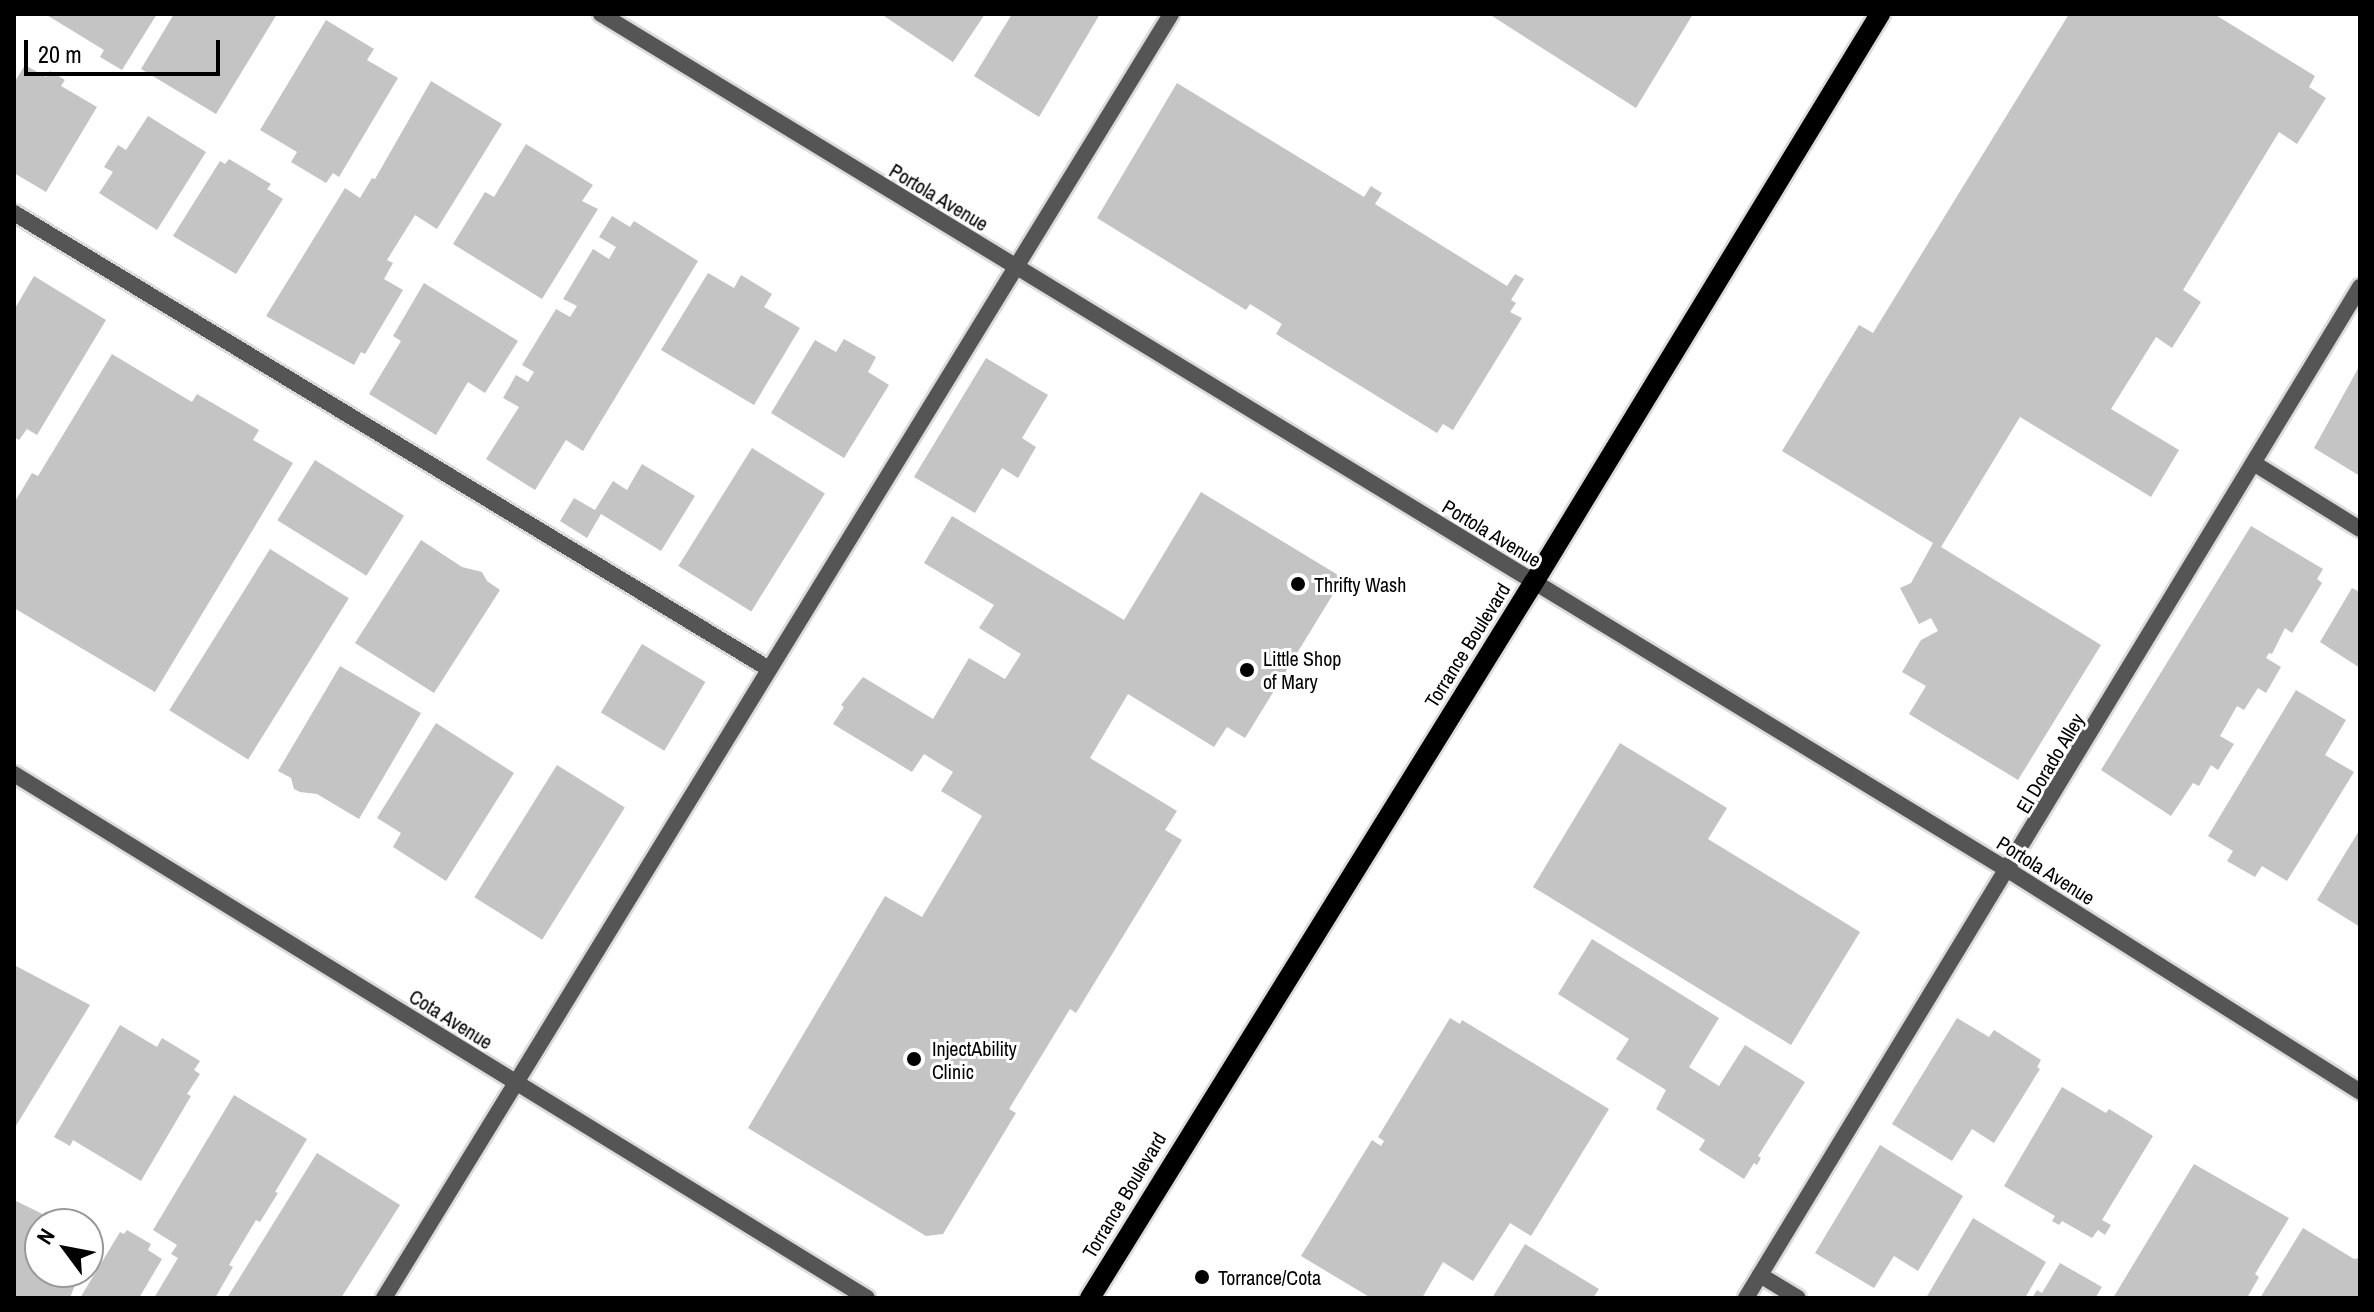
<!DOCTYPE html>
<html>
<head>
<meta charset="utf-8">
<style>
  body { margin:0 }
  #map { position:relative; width:2374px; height:1312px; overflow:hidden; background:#fff; font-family:"Archivo Narrow",sans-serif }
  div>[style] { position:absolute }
  .building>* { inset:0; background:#c4c4c4; transform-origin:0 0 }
  .roads { filter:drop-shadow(2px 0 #dbdbdb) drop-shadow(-2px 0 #dbdbdb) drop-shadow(0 2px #dbdbdb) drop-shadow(0 -2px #dbdbdb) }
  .lane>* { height:16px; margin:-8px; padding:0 8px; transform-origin:8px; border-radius:8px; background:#555 }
  .street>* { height:16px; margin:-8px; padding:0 8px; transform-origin:8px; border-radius:8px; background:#555 }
  .primary>* { height:20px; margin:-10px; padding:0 10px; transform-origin:10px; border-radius:10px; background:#000 }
  .dots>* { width:22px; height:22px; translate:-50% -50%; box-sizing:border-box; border:4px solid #fff; border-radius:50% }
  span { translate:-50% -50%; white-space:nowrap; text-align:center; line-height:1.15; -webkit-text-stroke:6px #fff; paint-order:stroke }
  .street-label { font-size:20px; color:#000 }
  .poi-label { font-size:20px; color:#000 }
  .left { translate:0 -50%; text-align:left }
  .frame { position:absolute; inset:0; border:16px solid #000; pointer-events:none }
  .north { position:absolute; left:24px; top:1208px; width:80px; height:80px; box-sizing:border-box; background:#fff; border:2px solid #999; border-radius:50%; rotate:302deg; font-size:22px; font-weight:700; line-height:32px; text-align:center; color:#000 }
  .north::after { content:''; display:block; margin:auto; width:28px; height:36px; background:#000; clip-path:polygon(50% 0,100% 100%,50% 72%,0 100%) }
  .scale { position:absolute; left:24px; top:40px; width:196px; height:36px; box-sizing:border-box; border:4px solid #000; border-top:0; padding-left:10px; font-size:24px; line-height:28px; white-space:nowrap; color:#000; -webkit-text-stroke:6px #fff; paint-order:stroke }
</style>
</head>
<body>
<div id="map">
  <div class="building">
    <div style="clip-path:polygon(45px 14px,157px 14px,122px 70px,100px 57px,104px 50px)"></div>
    <div style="clip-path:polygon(174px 14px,277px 14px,216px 114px,141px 69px)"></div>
    <div style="clip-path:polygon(881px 14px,985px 14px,953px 62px)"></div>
    <div style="clip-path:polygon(1012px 14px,1100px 14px,1039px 117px,974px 76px)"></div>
    <div style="clip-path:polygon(1489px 14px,1693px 14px,1636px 108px)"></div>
    <div style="clip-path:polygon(2069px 14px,2214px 14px,2315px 76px,2309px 87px,2326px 98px,2297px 144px,2279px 132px,2183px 290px,2201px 302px,2172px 348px,2156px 337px,2111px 409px,2179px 450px,2151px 497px,2020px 417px,1941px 547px,2101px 645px,2018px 780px,1909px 714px,1926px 686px,1902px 672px,1921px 640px,1938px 631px,1931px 618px,1919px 624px,1900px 588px,1911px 583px,1933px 543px,1782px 451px,1859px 325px,1873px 333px)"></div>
    <div style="clip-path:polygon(326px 20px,374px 49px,367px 60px,398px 78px,339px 177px,333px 173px,326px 183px,291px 162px,297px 152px,260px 130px)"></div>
    <div style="clip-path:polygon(25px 65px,46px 77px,50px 71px,65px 80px,61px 86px,97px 107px,46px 192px,14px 173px,14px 83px)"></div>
    <div style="clip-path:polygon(431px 81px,502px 124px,437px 229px,415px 215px,387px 260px,393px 263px,384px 279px,403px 290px,365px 354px,361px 352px,354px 365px,266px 316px,345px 188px,360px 198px,372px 178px,375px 179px)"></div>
    <div style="clip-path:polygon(1177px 83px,1364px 197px,1371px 186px,1382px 193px,1375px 204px,1507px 286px,1515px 274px,1524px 279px,1511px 300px,1516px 303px,1510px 312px,1522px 318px,1453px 430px,1443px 424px,1437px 433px,1276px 334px,1282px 324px,1250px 304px,1246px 310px,1097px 218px)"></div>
    <div style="clip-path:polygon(148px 116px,206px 152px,157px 230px,99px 193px,113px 172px,104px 167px,118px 145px,126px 150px)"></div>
    <div style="clip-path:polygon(526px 144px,593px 185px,582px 201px,598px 209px,542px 299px,453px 244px,485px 192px,494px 197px)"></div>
    <div style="clip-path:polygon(229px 159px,271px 184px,267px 189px,283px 199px,236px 274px,173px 236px,220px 161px,225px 164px)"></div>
    <div style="clip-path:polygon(612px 216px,630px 227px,634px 221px,698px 261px,583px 451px,566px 440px,535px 490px,486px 459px,519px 407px,503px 398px,516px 375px,528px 382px,534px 372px,522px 365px,556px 309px,570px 317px,577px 306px,563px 299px,593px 249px,609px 259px,616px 247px,599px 237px)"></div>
    <div style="clip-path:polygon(708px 273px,734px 288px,741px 275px,772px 294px,764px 307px,800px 328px,754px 405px,661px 350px)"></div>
    <div style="clip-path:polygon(34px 276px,106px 320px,37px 435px,27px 429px,19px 440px,14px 437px,14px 310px)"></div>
    <div style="clip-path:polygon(424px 283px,518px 341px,485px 393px,468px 382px,436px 435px,369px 394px,401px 341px,393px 336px)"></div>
    <div style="clip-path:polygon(844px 339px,876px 357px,868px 372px,889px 385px,844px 458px,771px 413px,815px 340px,836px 352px)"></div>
    <div style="clip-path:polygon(112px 354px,192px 402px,197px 394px,259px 430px,253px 440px,293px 463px,155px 692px,14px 608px,14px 503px,32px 473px,38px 476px)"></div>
    <div style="clip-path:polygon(986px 358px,1048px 395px,1022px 438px,1036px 447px,1018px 478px,1002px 468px,975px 513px,914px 477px)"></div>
    <div style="clip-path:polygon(2360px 365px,2360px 476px,2314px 448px)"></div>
    <div style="left:752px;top:448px;width:86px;height:139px;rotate:32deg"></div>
    <div style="left:315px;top:460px;width:105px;height:71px;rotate:32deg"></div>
    <div style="clip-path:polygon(642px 464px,695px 496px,661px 551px,601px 514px,587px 538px,560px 521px,574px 498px,595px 510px,613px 481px,627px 490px)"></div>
    <div style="clip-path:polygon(1201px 492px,1343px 578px,1245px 738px,1227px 727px,1214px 747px,1128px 694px,1090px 758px,1177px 811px,1165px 830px,1182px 840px,1076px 1013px,1070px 1009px,1009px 1109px,1016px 1113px,943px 1234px,926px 1236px,748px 1128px,885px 896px,922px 917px,982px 816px,941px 791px,953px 772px,924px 754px,912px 772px,833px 724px,844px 707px,841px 705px,863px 677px,933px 719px,969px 658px,1005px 679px,1021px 654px,979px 628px,994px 605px,924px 563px,952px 516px,1124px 620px)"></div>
    <div style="clip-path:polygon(2251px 526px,2323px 569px,2317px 579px,2322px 583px,2292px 633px,2285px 628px,2272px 654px,2269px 653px,2266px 658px,2281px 667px,2266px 693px,2258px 688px,2244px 710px,2237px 706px,2220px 736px,2234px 744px,2218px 770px,2211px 765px,2199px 786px,2193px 783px,2171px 816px,2101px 770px)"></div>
    <div style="clip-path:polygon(421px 540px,462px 567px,482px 572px,487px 581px,500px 590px,434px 693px,355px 643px)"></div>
    <div style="left:270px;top:549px;width:93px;height:190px;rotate:32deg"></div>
    <div style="clip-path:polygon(2352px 588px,2360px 592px,2360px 668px,2320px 642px)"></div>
    <div style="left:642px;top:644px;width:74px;height:80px;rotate:31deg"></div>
    <div style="clip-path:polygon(340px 666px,421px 713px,359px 819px,317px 794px,300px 792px,294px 789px,291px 778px,278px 771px)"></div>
    <div style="clip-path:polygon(2296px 690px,2346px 720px,2325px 755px,2354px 772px,2287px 881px,2262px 866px,2255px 877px,2227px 861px,2233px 851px,2208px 836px)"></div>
    <div style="clip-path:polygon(436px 723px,514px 773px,446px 881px,393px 847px,401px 833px,377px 818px)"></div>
    <div style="clip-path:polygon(1620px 743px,1727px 808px,1708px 839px,1860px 932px,1791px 1045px,1533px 887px)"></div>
    <div style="left:557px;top:765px;width:80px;height:156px;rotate:32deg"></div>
    <div style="clip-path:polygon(2360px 829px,2360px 927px,2317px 900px)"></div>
    <div style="clip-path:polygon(1592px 939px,1719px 1018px,1689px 1067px,1719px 1086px,1745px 1045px,1805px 1082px,1758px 1156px,1761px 1158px,1757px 1165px,1754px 1163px,1744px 1179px,1699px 1150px,1705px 1140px,1656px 1109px,1666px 1090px,1616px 1059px,1629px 1039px,1558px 994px)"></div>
    <div style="clip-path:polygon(14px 965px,90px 1005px,14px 1129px)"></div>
    <div style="clip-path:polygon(1450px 1018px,1460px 1024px,1462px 1020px,1609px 1109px,1531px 1236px,1510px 1223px,1473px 1281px,1443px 1262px,1422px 1298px,1371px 1298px,1301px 1256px,1372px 1140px,1381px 1146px,1384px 1141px,1378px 1137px)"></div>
    <div style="clip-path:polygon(1957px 1018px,1989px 1037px,1994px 1030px,2041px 1060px,2037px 1067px,2040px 1069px,1994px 1143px,1972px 1129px,1952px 1161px,1892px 1124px)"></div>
    <div style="clip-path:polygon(120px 1025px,157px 1047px,162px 1038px,200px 1061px,194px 1070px,200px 1074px,187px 1094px,191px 1096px,141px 1181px,73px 1140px,70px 1146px,54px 1137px)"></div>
    <div style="clip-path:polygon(2062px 1087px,2106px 1113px,2109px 1109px,2153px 1136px,2102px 1220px,2111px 1225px,2105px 1235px,2098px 1230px,2092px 1238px,2062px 1221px,2059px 1225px,2052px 1221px,2055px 1216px,2004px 1186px)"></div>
    <div style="clip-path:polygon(234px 1095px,307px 1139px,275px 1192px,278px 1193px,260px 1222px,256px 1220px,229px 1265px,233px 1267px,215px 1298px,154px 1298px,178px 1258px,171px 1254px,177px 1245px,153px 1230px)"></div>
    <div style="clip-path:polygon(1880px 1145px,1963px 1196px,1918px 1271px,1894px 1256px,1874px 1288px,1815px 1253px)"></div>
    <div style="clip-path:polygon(317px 1153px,400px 1205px,341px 1298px,227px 1298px)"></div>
    <div style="clip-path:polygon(2194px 1164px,2289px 1218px,2255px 1274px,2259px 1277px,2247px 1298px,2113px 1298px)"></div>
    <div style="clip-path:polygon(14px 1200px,63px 1224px,40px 1224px,40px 1272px,80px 1272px,70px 1298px,14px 1298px)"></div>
    <div style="clip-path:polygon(1973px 1218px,2046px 1262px,2025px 1298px,1926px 1298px)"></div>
    <div style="clip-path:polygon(2303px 1228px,2354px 1259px,2360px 1258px,2360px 1298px,2260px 1298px)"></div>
    <div style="clip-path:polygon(127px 1230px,151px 1244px,148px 1250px,162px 1259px,139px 1298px,80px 1298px,120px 1232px,124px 1234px)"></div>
    <div style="clip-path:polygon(1525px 1244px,1599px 1289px,1593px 1298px,1492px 1298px)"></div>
    <div style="clip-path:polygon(2060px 1263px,2102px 1287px,2095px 1298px,2032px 1298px,2037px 1290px,2042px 1293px)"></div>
  </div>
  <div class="roads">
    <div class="lane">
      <div style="left:14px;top:213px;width:882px;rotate:31.13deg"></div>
      <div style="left:2255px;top:464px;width:123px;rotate:31.8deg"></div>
      <div style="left:1760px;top:1275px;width:44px;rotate:31.2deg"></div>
      <div style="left:384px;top:1298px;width:1506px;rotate:-58.49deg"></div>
      <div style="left:1746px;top:1298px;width:1183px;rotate:-58.73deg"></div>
    </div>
    <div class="street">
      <div style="left:601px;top:14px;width:1647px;rotate:31.32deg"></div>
      <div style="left:2008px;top:870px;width:416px;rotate:32.2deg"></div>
      <div style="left:14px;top:774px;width:1001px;rotate:31.56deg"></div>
    </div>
    <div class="primary">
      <div style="left:1090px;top:1298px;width:842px;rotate:-58.2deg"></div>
      <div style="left:1534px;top:582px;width:665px;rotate:-58.65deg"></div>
    </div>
  </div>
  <div class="dots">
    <div style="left:1298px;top:584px;background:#000"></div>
    <div style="left:1247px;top:670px;background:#000"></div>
    <div style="left:914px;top:1059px;background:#000"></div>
    <div style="left:1202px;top:1277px;background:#000"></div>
  </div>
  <div class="street-label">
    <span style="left:939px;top:197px;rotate:31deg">Portola Avenue</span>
    <span style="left:1492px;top:533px;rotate:31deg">Portola Avenue</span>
    <span style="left:1467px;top:645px;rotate:-58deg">Torrance Boulevard</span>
    <span style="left:2050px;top:763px;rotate:-59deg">El Dorado Alley</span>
    <span style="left:2046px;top:870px;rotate:32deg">Portola Avenue</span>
    <span style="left:451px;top:1019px;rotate:32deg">Cota Avenue</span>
    <span style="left:1124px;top:1195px;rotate:-59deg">Torrance Boulevard</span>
  </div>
  <div class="poi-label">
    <span class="left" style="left:1314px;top:584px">Thrifty Wash</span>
    <span class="left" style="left:1263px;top:670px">Little Shop<br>of Mary</span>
    <span class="left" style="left:932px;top:1060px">InjectAbility<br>Clinic</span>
    <span class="left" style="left:1218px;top:1277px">Torrance/Cota</span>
  </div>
  <div class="frame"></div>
  <div class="north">N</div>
  <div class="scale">20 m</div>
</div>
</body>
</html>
